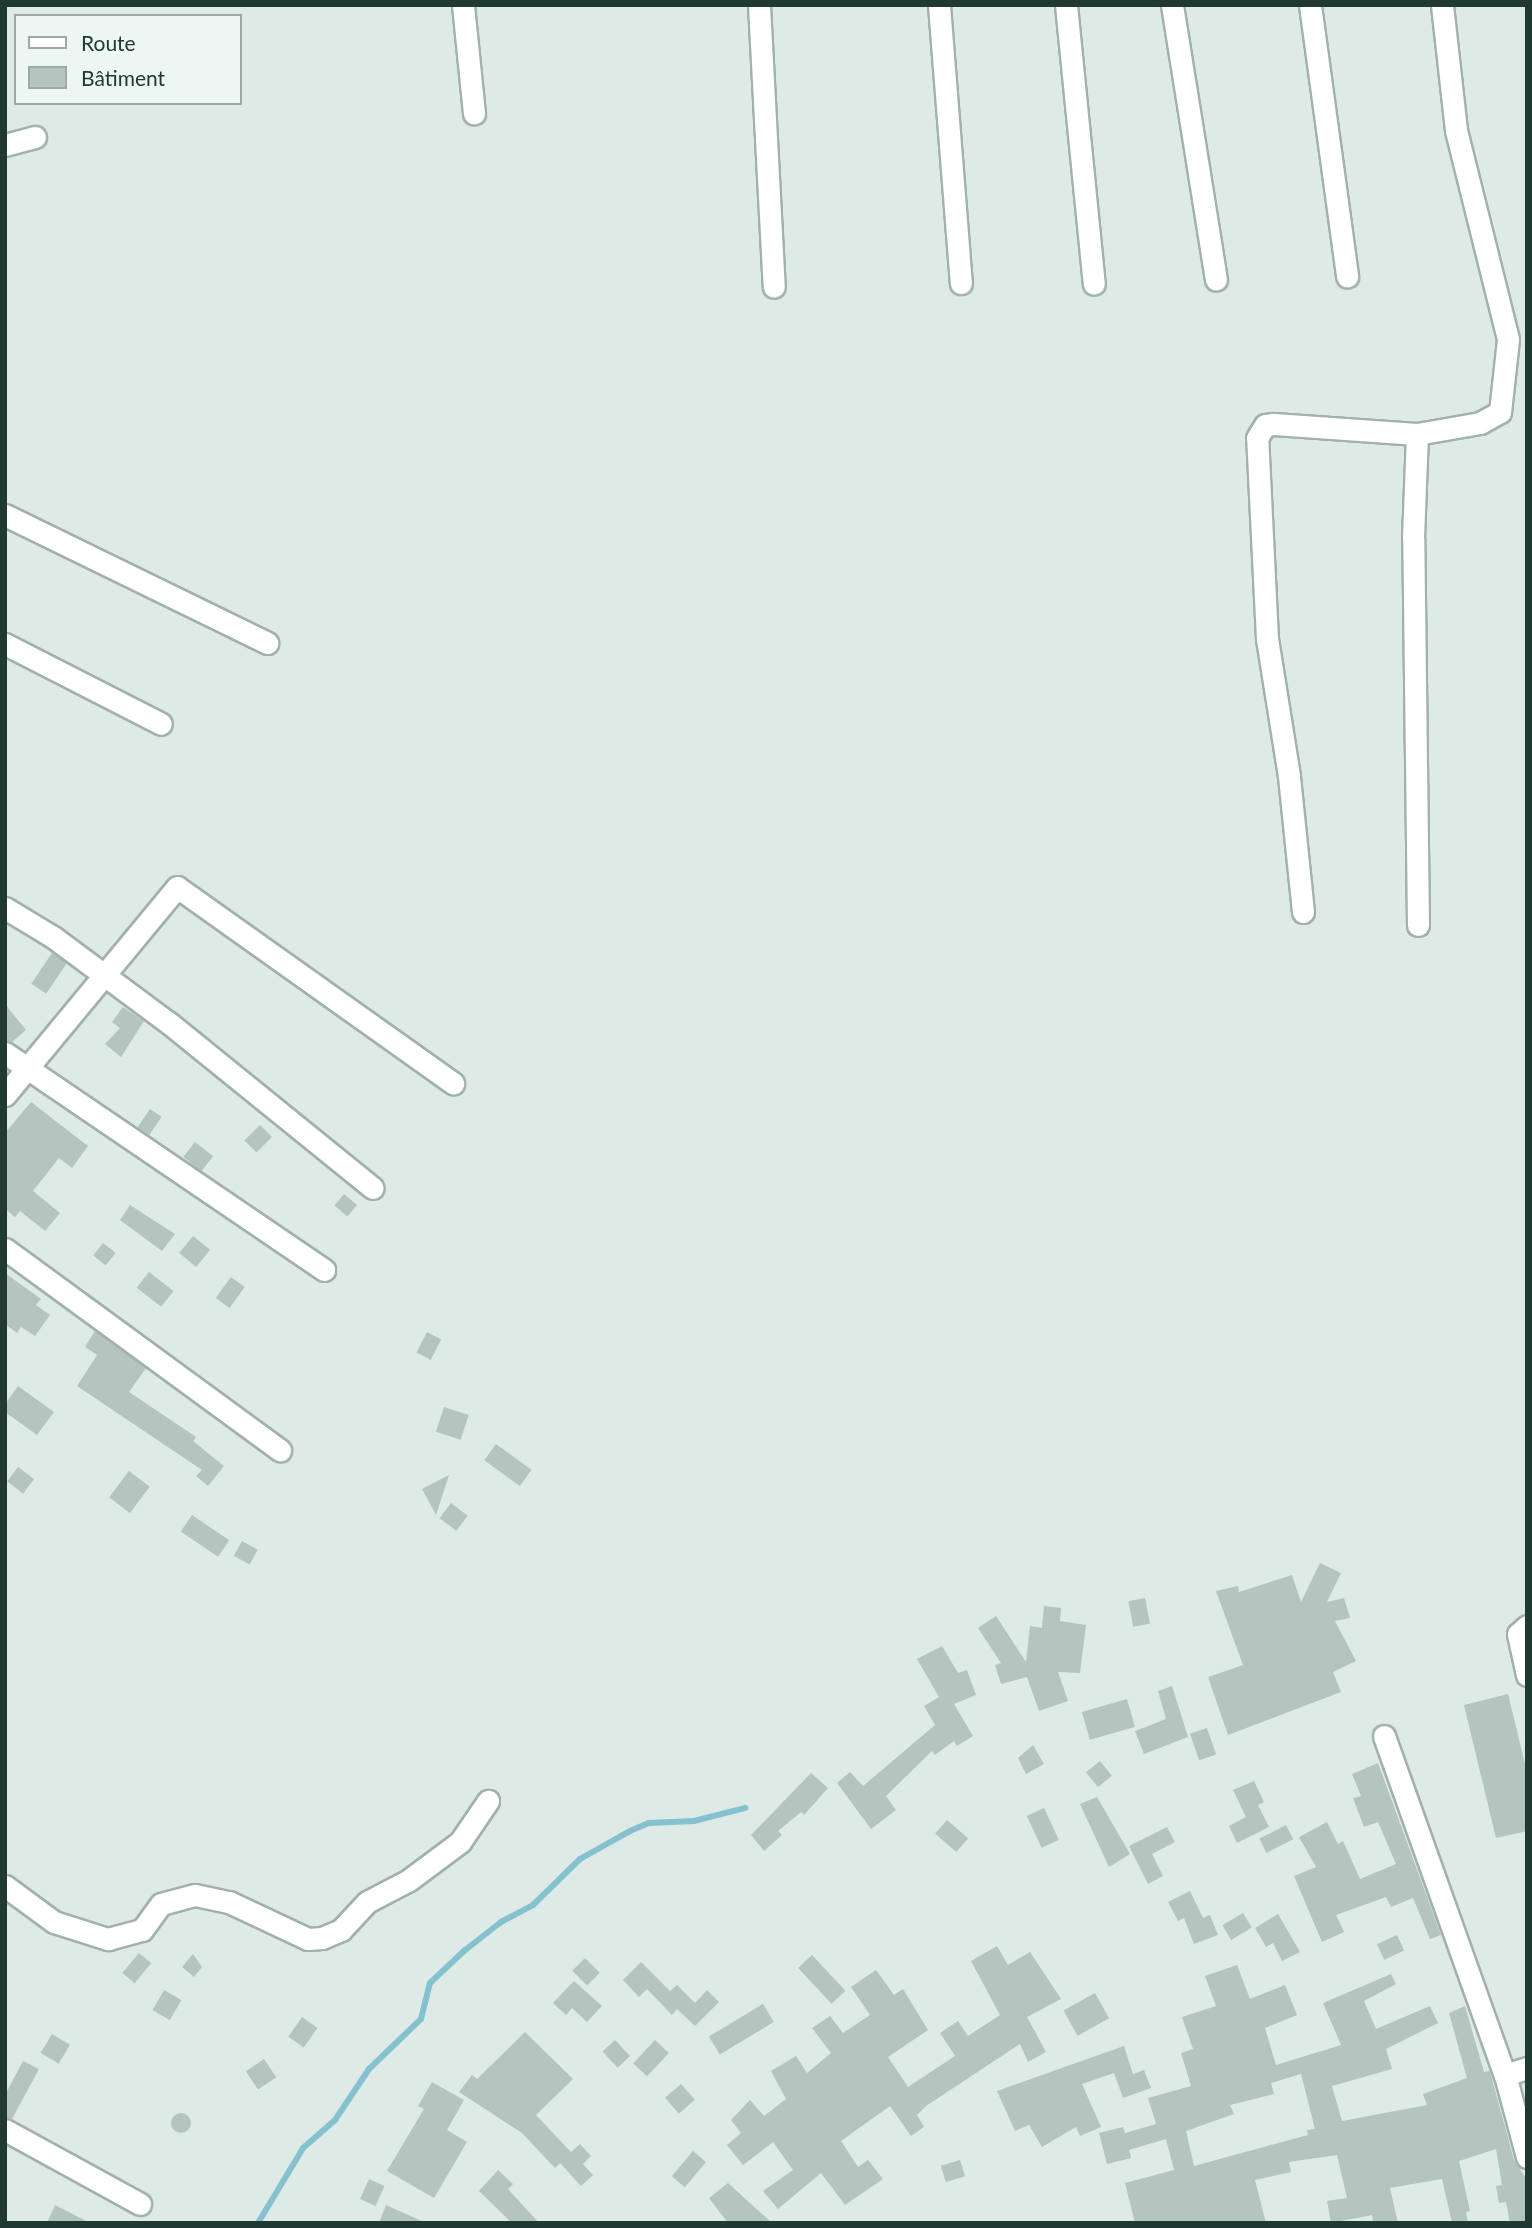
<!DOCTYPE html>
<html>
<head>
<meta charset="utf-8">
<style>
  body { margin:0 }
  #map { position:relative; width:1532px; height:2228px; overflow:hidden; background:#deeae5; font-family:Lato,sans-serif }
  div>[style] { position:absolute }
  .stream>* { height:6px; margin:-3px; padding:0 3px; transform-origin:3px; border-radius:3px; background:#86c1cf }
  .building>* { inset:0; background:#b4c4be; transform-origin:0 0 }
  .round { border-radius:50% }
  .roads { filter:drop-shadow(2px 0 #a1b1ac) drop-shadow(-2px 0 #a1b1ac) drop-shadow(0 2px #a1b1ac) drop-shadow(0 -2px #a1b1ac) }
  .minor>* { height:21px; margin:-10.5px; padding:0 10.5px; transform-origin:10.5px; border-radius:10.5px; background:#fff }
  span { translate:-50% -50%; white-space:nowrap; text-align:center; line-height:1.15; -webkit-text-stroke:5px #eef6f3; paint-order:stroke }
  .frame { position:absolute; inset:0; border:7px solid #203933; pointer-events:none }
  .legend { position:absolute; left:14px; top:14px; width:228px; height:91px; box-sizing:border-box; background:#eef6f3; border:2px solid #9caaa6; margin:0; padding:9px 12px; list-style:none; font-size:21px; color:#203933 }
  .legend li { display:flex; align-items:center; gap:14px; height:35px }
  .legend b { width:35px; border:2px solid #9caaa6 }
</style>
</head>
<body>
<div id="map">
  <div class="stream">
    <div style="left:258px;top:2223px;width:87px;rotate:-59deg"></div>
    <div style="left:303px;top:2148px;width:43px;rotate:-41.2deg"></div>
    <div style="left:335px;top:2120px;width:61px;rotate:-56.3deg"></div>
    <div style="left:369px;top:2069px;width:72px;rotate:-43.9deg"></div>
    <div style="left:421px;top:2019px;width:37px;rotate:-76deg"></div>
    <div style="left:430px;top:1983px;width:47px;rotate:-43.3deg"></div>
    <div style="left:464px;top:1951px;width:47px;rotate:-38.1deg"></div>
    <div style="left:501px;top:1922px;width:36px;rotate:-28deg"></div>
    <div style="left:533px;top:1905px;width:66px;rotate:-44.4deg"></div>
    <div style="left:580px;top:1859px;width:57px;rotate:-29.2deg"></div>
    <div style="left:630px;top:1831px;width:21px;rotate:-23deg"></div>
    <div style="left:649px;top:1823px;width:45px;rotate:-2.5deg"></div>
    <div style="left:694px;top:1821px;width:53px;rotate:-14.3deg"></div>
  </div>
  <div class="building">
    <div style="left:52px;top:953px;width:18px;height:37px;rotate:34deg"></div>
    <div style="clip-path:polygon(5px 1004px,26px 1030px,12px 1042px,5px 1040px)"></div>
    <div style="clip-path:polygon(123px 1007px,144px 1021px,121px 1057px,105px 1044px,120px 1028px,112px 1022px)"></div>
    <div style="clip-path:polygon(31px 1102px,88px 1146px,72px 1168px,59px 1158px,33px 1191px,60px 1213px,45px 1231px,20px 1211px,15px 1217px,5px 1209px,5px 1133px)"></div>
    <div style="left:150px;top:1109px;width:14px;height:22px;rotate:34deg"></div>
    <div style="left:260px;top:1125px;width:17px;height:22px;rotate:45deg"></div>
    <div style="left:195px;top:1142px;width:23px;height:19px;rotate:38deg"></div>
    <div style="left:344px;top:1194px;width:17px;height:15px;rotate:40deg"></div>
    <div style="clip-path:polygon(130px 1205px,175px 1234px,162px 1251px,120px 1220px)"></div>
    <div style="left:193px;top:1236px;width:22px;height:22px;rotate:39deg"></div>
    <div style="left:103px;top:1243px;width:16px;height:16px;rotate:38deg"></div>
    <div style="left:149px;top:1272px;width:31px;height:20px;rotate:38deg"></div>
    <div style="clip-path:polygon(5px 1273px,41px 1299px,36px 1305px,50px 1315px,35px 1336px,21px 1327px,17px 1333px,5px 1324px)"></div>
    <div style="left:231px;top:1277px;width:17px;height:26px;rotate:36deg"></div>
    <div style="clip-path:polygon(95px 1331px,146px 1368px,129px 1392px,196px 1437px,193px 1441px,224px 1466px,208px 1486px,196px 1476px,202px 1470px,77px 1386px,97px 1355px,85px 1347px)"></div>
    <div style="left:427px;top:1332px;width:16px;height:23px;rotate:27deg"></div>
    <div style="clip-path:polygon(18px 1386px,54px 1412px,37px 1435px,5px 1412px,5px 1404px)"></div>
    <div style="left:444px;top:1407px;width:26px;height:26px;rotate:18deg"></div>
    <div style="left:496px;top:1444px;width:44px;height:20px;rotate:36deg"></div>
    <div style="left:18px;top:1467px;width:20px;height:18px;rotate:37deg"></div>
    <div style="left:129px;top:1471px;width:26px;height:33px;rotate:37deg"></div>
    <div style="clip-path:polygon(449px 1475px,436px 1515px,422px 1489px)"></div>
    <div style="left:451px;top:1503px;width:21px;height:19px;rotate:37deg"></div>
    <div style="left:192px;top:1515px;width:45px;height:20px;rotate:34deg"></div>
    <div style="left:242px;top:1541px;width:18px;height:17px;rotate:29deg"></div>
    <div style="clip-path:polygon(1320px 1563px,1341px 1573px,1327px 1602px,1344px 1598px,1350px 1618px,1335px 1621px,1356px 1661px,1333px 1672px,1341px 1692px,1228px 1735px,1208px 1677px,1243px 1665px,1216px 1591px,1238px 1586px,1239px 1592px,1292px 1575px,1301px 1602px)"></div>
    <div style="left:1145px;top:1598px;width:26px;height:17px;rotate:79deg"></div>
    <div style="clip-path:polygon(1044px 1606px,1061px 1608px,1060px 1621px,1086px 1625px,1080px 1673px,1058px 1672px,1068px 1701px,1039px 1711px,1027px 1677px,1001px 1684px,995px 1665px,1001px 1663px,978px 1628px,996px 1616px,1026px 1662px,1030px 1626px,1042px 1628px)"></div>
    <div style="clip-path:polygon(942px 1646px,958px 1673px,967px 1670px,976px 1695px,954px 1704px,973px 1736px,957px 1746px,954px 1741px,935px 1755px,932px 1751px,886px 1796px,896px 1810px,871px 1829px,837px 1783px,850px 1772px,863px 1786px,935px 1725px,924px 1706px,939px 1697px,917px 1659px)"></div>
    <div style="clip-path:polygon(1172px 1686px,1188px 1737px,1144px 1754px,1135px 1731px,1166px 1719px,1158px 1691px)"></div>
    <div style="clip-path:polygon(1508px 1694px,1527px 1772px,1527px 1831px,1496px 1838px,1464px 1705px)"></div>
    <div style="left:1127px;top:1699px;width:29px;height:47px;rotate:74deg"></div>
    <div style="left:1207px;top:1728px;width:28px;height:18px;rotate:71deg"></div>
    <div style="clip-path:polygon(1033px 1745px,1044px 1764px,1026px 1774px,1018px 1758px)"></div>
    <div style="left:1100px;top:1761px;width:19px;height:18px;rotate:51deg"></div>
    <div style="clip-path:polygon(1378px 1763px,1441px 1935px,1430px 1939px,1413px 1898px,1391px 1907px,1386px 1897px,1336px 1915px,1344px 1932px,1322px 1942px,1294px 1876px,1316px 1867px,1299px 1837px,1327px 1822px,1338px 1844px,1343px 1841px,1360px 1879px,1396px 1864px,1378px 1822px,1364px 1827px,1353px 1798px,1361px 1796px,1352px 1774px)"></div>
    <div style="clip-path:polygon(811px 1773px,828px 1788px,804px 1815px,801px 1812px,778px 1831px,782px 1835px,764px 1851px,751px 1835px)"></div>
    <div style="clip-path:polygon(1254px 1781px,1264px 1802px,1258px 1805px,1269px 1827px,1237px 1843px,1229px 1826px,1246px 1817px,1233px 1790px)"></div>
    <div style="clip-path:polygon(1097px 1797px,1130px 1854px,1109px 1867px,1080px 1804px)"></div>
    <div style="left:1044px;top:1808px;width:35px;height:19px;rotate:65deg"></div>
    <div style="left:947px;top:1820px;width:28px;height:18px;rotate:41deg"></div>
    <div style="left:1286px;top:1825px;width:16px;height:30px;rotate:63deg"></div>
    <div style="clip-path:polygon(1167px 1827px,1175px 1842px,1152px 1854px,1163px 1876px,1148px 1884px,1129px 1846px)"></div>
    <div style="clip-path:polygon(1190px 1891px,1203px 1918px,1210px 1915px,1218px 1935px,1194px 1944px,1184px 1918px,1178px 1921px,1168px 1902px)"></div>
    <div style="left:1243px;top:1913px;width:17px;height:24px;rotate:59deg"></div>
    <div style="clip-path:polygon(1278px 1914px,1300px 1952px,1282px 1961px,1273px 1943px,1266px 1947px,1255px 1928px)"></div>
    <div style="left:1397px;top:1935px;width:17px;height:22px;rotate:65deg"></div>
    <div style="clip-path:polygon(997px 1946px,1008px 1965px,1030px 1952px,1061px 1999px,1027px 2017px,1046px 2052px,1028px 2062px,1020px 2044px,926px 2106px,917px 2115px,924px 2127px,911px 2136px,890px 2106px,841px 2141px,858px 2167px,868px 2160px,883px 2179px,845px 2205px,821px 2173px,778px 2209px,763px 2191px,793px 2170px,773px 2142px,743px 2165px,727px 2145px,741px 2133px,731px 2120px,750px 2100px,764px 2116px,786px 2099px,771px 2071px,796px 2056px,807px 2073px,831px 2053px,812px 2028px,830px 2016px,843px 2033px,870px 2015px,851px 1987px,876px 1970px,894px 1995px,903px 1989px,928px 2030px,888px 2057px,908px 2087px,955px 2056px,940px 2033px,958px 2021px,968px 2036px,1000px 2015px,971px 1961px)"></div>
    <div style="left:139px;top:1953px;width:16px;height:26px;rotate:40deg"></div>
    <div style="clip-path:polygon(193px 1954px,202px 1967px,194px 1977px,182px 1967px)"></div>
    <div style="left:812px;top:1955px;width:49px;height:19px;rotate:47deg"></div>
    <div style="left:585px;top:1958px;width:21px;height:18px;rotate:45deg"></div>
    <div style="clip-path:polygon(641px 1962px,670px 1991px,677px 1985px,695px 2003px,707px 1990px,719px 2002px,695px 2026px,677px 2009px,672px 2015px,647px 1989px,639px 1997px,623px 1980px)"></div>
    <div style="clip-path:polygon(evenodd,1237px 1965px,1250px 1999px,1285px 1985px,1297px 2015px,1265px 2028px,1276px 2065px,1341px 2045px,1323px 2003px,1391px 1974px,1396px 1984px,1364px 2001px,1376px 2029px,1430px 2006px,1438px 2023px,1386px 2049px,1392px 2069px,1332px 2086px,1342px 2121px,1427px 2105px,1423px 2094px,1467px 2078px,1449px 2013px,1465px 2006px,1484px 2072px,1490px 2071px,1492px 2079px,1514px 2160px,1527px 2180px,1527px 2223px,1510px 2223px,1506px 2202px,1499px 2203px,1496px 2186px,1502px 2185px,1496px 2149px,1459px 2161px,1470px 2211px,1466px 2212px,1468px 2223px,1452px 2223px,1442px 2179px,1390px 2188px,1398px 2223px,1373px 2223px,1372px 2215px,1331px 2223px,1327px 2201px,1347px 2198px,1337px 2155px,1289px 2162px,1291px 2172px,1255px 2180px,1266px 2223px,1135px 2223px,1125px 2183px,1174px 2170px,1166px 2139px,1129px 2150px,1131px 2158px,1107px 2164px,1099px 2133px,1123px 2127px,1125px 2133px,1156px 2124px,1148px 2098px,1191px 2086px,1181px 2053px,1193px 2049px,1182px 2017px,1216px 2006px,1205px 1976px,1237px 1965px,1301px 2074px,1315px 2129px,1307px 2130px,1308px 2135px,1194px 2166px,1186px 2131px,1234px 2114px,1230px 2105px,1274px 2094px,1271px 2083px,1301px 2074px)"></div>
    <div style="clip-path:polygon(574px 1981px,602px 2006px,587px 2022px,572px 2008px,566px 2015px,553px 2003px)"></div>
    <div style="left:164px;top:1990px;width:20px;height:23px;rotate:30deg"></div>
    <div style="left:1095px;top:1993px;width:29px;height:36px;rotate:61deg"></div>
    <div style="left:763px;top:2004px;width:21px;height:63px;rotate:59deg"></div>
    <div style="left:302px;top:2017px;width:19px;height:24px;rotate:35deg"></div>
    <div style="clip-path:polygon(525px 2032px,573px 2079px,536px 2115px,571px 2152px,580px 2144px,591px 2156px,583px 2164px,593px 2175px,581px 2186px,560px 2163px,555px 2168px,522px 2133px,459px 2092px,472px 2075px,477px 2079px)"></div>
    <div style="left:52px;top:2034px;width:21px;height:22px;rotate:31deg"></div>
    <div style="left:615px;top:2040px;width:22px;height:17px;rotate:47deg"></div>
    <div style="left:655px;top:2040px;width:19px;height:32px;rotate:43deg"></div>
    <div style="clip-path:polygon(1124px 2046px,1133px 2074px,1144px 2070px,1151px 2088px,1123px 2098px,1114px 2073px,1082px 2084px,1101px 2127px,1080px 2136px,1076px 2127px,1042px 2147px,1029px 2125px,1015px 2131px,997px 2091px)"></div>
    <div style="left:264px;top:2059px;width:22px;height:22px;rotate:56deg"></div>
    <div style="clip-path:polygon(23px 2061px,39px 2069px,12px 2119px,5px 2117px,5px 2095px)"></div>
    <div style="clip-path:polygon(432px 2082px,464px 2100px,447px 2130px,467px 2142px,434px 2198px,387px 2171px,424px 2109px,418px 2106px)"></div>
    <div style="left:681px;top:2084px;width:21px;height:21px;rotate:49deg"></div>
    <div class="round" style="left:171px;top:2113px;width:20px;height:20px"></div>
    <div style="left:693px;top:2151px;width:17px;height:33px;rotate:40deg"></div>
    <div style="left:960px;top:2160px;width:17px;height:20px;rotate:73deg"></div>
    <div style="clip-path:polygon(498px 2170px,513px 2184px,508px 2189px,539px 2223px,512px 2223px,479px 2191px)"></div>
    <div style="left:369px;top:2179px;width:17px;height:22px;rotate:24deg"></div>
    <div style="clip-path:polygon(728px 2183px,751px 2204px,772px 2223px,728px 2223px,709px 2198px)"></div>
    <div style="clip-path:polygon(55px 2205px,90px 2223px,47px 2223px)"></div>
    <div style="clip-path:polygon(386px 2205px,426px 2223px,379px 2223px)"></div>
  </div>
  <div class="roads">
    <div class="minor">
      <div style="left:463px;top:5px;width:109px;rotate:84.2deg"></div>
      <div style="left:759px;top:5px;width:282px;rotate:87deg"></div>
      <div style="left:939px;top:5px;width:279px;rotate:85.5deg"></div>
      <div style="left:1066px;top:5px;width:280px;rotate:84.3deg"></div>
      <div style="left:1172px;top:5px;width:278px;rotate:80.9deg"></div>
      <div style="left:1310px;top:5px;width:274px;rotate:82.2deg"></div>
      <div style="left:5px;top:145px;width:31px;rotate:-15deg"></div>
      <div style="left:5px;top:515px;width:292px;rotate:26deg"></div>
      <div style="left:5px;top:644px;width:175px;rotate:27.1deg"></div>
      <div style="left:5px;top:908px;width:56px;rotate:31.1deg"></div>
      <div style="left:53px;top:937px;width:144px;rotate:36.6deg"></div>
      <div style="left:169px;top:1023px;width:262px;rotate:39deg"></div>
      <div style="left:1303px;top:912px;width:137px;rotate:-95.9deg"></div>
      <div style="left:1289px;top:776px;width:139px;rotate:-99.1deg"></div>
      <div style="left:1267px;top:639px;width:201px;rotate:-92.8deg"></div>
      <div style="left:1257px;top:438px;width:15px;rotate:-58deg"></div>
      <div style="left:1265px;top:425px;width:9px;rotate:-6deg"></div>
      <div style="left:1274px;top:424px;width:143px;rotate:4deg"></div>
      <div style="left:1418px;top:925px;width:387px;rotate:-90.7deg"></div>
      <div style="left:1413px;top:538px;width:104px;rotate:-87.8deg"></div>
      <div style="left:1417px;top:434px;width:64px;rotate:-9.9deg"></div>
      <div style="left:1480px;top:423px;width:23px;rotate:-29deg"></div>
      <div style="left:1500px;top:412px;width:73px;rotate:-83.7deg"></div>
      <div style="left:1508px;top:339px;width:215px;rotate:-104deg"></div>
      <div style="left:1456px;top:130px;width:126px;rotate:-96.4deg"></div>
      <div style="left:5px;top:1053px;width:386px;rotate:34.2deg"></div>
      <div style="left:5px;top:1095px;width:270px;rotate:-50.4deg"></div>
      <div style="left:177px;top:887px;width:339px;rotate:35.4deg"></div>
      <div style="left:5px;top:1249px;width:341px;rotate:36.2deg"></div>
      <div style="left:1527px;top:1626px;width:12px;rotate:138deg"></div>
      <div style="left:1518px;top:1634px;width:42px;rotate:77.6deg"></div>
      <div style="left:1384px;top:1736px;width:360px;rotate:70.4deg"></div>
      <div style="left:1505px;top:2075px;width:85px;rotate:75deg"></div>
      <div style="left:5px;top:1886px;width:61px;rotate:36.3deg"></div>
      <div style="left:54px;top:1922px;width:57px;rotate:17.5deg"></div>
      <div style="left:108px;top:1939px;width:35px;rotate:-15deg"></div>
      <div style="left:142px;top:1930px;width:32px;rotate:-54deg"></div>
      <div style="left:161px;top:1904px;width:35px;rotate:-15deg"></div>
      <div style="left:195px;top:1895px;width:35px;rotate:12deg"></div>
      <div style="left:229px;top:1902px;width:87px;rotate:25.1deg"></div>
      <div style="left:308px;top:1939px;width:14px;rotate:-4deg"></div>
      <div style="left:322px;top:1938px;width:21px;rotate:-23deg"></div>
      <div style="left:341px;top:1930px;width:38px;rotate:-47deg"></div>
      <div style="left:367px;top:1902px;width:47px;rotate:-27.6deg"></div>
      <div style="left:409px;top:1880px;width:64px;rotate:-36.7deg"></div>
      <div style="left:460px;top:1842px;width:50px;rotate:-55.7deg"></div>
      <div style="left:1505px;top:2075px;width:23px;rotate:-18deg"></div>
      <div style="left:5px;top:2130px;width:154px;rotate:28.7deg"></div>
    </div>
  </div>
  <div class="frame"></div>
  <ul class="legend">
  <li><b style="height:9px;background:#fff"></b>Route</li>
  <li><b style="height:19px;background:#b4c4be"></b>Bâtiment</li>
  </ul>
</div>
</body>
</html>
